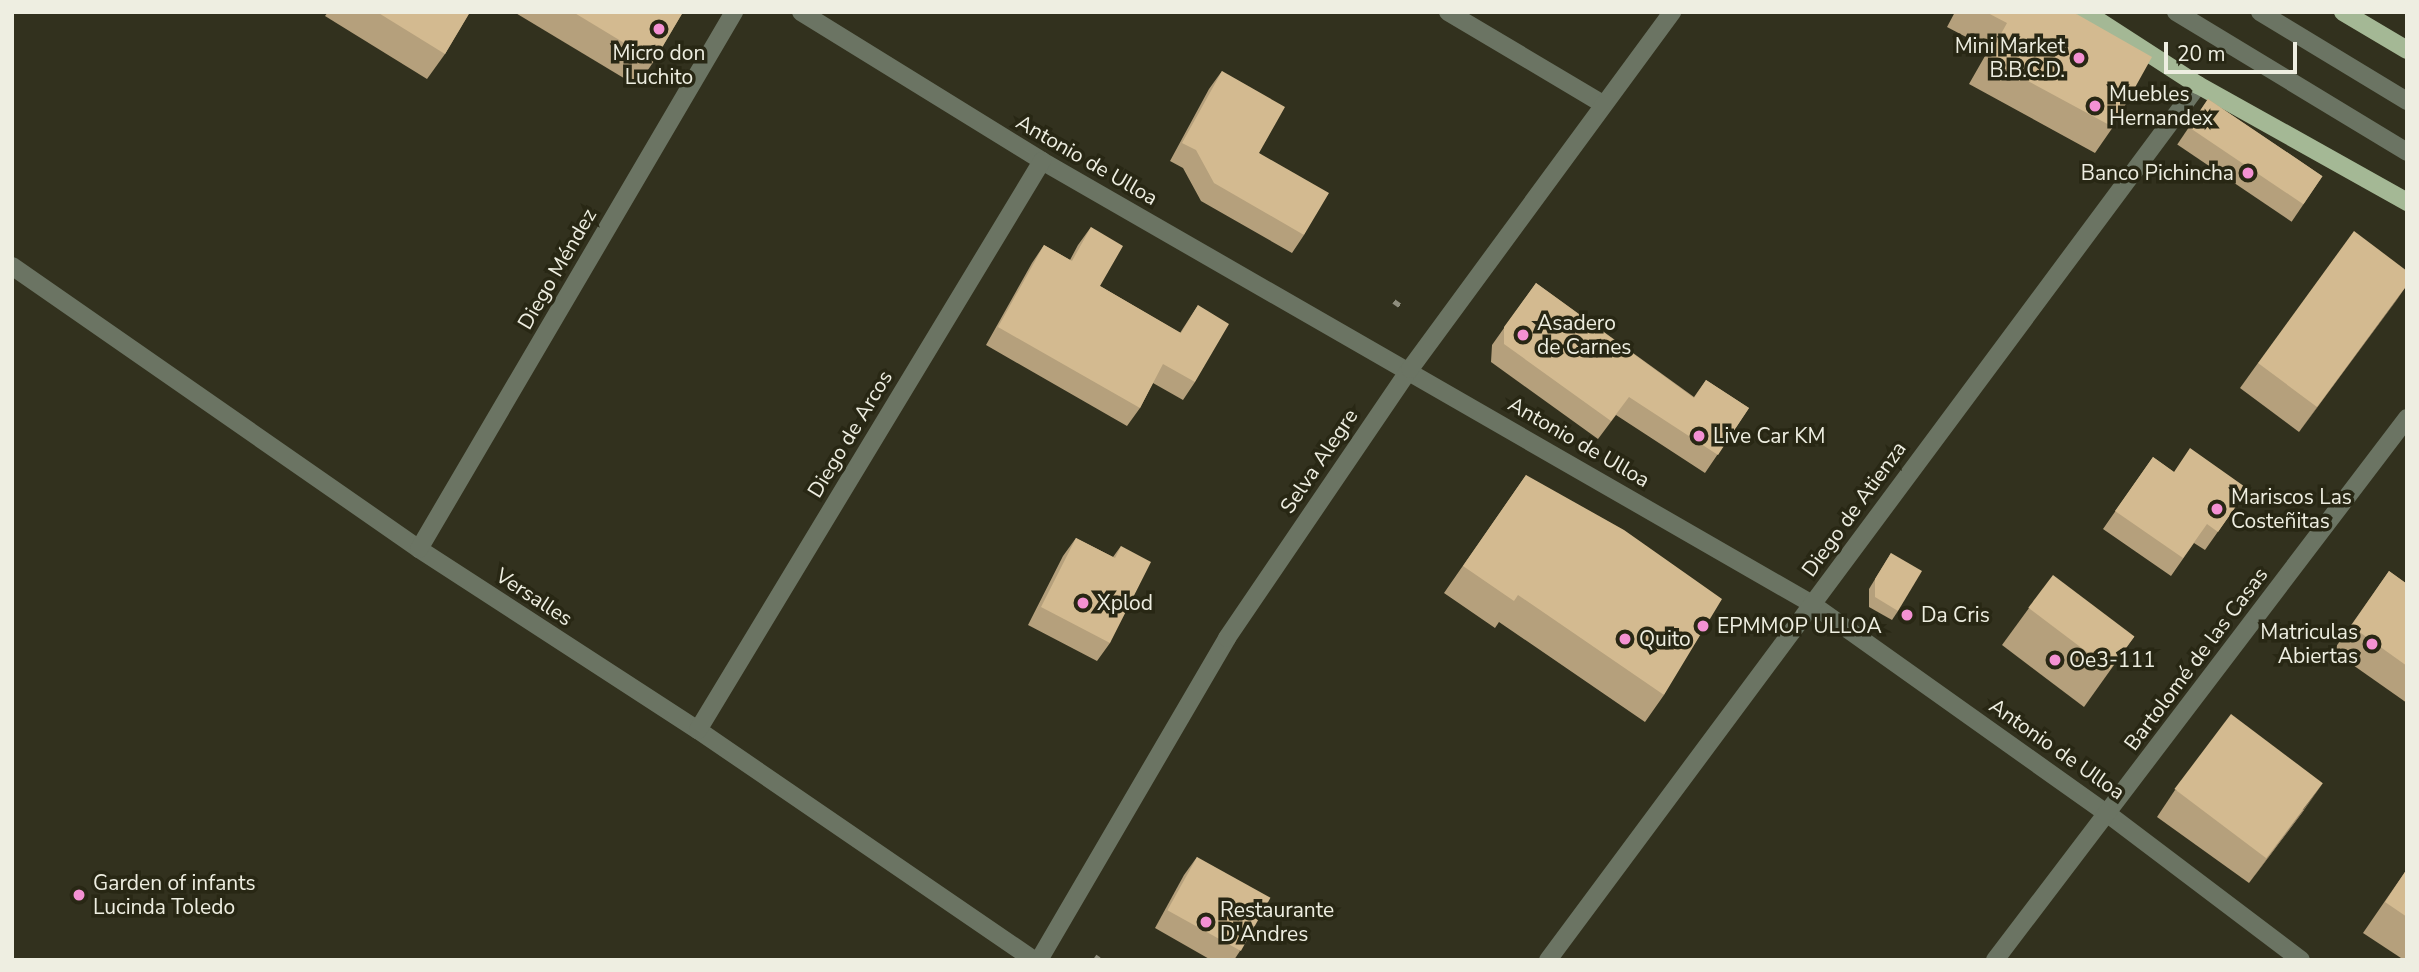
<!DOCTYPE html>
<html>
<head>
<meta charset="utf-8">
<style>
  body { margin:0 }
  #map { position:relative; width:2419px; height:972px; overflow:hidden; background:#32311e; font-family:"Nunito Sans",sans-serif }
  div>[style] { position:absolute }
  .path>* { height:4.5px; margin-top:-2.25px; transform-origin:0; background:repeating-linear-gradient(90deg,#8e8d7d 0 7px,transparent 0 10.5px) }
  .minor>* { height:18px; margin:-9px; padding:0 9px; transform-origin:9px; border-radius:9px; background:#6b7463 }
  .major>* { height:18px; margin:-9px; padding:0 9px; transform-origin:9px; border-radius:9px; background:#a4b895 }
  .wall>* { inset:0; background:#b5a07c; transform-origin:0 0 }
  .shaded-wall>* { inset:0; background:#948265 }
  .building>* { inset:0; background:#d3ba90; transform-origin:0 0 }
  .dots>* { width:19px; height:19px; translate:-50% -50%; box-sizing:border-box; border:4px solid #282714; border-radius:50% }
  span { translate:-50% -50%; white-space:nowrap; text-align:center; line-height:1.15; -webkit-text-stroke:7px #282714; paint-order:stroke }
  .poi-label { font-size:21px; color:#eeeee1 }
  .right { translate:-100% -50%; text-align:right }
  .left { translate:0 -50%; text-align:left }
  .street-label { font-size:21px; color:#eeeee1 }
  .frame { position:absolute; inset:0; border:14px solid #eeeee1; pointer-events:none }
  .scale { position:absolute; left:2164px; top:42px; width:133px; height:32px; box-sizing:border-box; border:4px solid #eeeee1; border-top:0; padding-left:9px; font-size:21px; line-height:24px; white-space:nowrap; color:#eeeee1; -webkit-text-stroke:5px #282714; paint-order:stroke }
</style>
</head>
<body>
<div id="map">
  <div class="path">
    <div style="left:1394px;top:301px;width:9px;rotate:36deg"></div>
    <div style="left:1096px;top:959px;width:4px;rotate:-56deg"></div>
  </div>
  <div class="minor">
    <div style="left:801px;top:12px;width:283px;rotate:31.7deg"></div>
    <div style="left:1042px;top:161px;width:888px;rotate:29.91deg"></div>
    <div style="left:1812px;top:604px;width:363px;rotate:35.4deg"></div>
    <div style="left:2108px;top:814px;width:242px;rotate:37.1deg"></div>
    <div style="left:1448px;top:12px;width:180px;rotate:30.7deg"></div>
    <div style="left:2176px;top:12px;width:270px;rotate:31.2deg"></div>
    <div style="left:2260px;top:12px;width:172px;rotate:31.2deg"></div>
    <div style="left:12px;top:266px;width:496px;rotate:34.8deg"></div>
    <div style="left:419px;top:549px;width:333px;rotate:33deg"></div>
    <div style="left:698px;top:730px;width:407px;rotate:34.4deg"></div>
    <div style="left:419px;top:549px;width:623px;rotate:-59.6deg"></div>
    <div style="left:698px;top:730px;width:665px;rotate:-58.84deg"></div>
    <div style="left:1039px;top:960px;width:373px;rotate:-59.7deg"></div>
    <div style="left:1227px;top:638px;width:325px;rotate:-55.8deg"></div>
    <div style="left:1410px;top:369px;width:443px;rotate:-53.7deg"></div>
    <div style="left:1548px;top:960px;width:1090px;rotate:-53.39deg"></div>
    <div style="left:1995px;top:960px;width:681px;rotate:-52.76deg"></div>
  </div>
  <div class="major">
    <div style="left:2085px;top:12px;width:135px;rotate:32.9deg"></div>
    <div style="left:2198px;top:85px;width:240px;rotate:29.2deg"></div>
    <div style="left:2343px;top:12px;width:74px;rotate:30.7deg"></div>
  </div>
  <div class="wall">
    <div style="clip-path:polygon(328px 12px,470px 12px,445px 54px,427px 79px,325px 16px)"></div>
    <div style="clip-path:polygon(514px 12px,683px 12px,654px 61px,637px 86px)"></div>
    <div style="clip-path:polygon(1955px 12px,2073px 12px,2113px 127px,2095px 153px,1969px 84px,1989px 49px,1947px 27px)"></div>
    <div style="clip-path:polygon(1222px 71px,1259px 153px,1304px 235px,1292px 253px,1201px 201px,1183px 168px,1170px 161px,1209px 89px)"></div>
    <div style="left:2208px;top:99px;width:138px;height:55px;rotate:34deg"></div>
    <div style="clip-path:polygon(1091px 227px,1100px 286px,1180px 333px,1198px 305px,1195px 382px,1183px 400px,1153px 383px,1140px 408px,1127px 426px,986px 345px,1032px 263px,1044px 245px,1070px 260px,1078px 245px)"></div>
    <div style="clip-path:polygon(1536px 283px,1694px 397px,1706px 380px,1749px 408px,1705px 473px,1616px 415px,1598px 439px,1491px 362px,1492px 345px)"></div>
    <div style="clip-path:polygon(2407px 285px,2299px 432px,2240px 388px,2258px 363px)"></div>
    <div style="clip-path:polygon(2153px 457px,2174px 472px,2248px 489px,2205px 550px,2194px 543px,2171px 576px,2103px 529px)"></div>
    <div style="clip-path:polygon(1526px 475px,1664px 695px,1645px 722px,1499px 622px,1495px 628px,1444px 593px)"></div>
    <div style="clip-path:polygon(1076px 538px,1113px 557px,1121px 546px,1110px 643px,1097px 661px,1028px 625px,1063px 556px)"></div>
    <div style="clip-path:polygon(1891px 553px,1898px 611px,1892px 620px,1869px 607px,1869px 589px)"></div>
    <div style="clip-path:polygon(2389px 571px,2407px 584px,2407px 703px,2333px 651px)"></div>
    <div style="clip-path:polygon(2029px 608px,2134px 637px,2084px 707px,2002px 645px)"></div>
    <div style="clip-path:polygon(2175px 790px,2304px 810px,2249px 883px,2157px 817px)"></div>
    <div style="clip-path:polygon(1197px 857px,1240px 951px,1234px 960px,1211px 960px,1155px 928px,1184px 875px)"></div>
    <div style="clip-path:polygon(2407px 869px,2407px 960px,2404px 960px,2363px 933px)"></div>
  </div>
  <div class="shaded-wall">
    <div style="clip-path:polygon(2407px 285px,2396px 301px,2299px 432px,2317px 407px)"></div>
    <div style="clip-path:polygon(2323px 783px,2304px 810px,2249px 883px,2268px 857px)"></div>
  </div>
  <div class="building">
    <div style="clip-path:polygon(377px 12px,470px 12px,445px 54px)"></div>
    <div style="clip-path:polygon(573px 12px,683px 12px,654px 61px)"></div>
    <div style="clip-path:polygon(1986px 12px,2073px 12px,2152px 57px,2113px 127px,1987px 59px,2007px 23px)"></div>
    <div style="clip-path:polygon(1222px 71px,1285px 107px,1259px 153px,1329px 193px,1304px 235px,1214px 183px,1196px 150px,1182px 143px)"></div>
    <div style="left:2208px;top:99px;width:138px;height:34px;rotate:34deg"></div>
    <div style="clip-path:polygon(1091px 227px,1123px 246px,1100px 286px,1181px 333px,1198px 305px,1229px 324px,1195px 382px,1163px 364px,1140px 408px,998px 327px,1044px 245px,1072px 261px)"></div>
    <div style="clip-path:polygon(2354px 231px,2407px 271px,2407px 285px,2317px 407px,2258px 363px)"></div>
    <div style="clip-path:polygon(1536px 283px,1694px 398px,1706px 380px,1749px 408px,1718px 455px,1629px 397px,1611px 421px,1504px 344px,1504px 327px)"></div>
    <div style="clip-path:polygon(2190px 448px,2248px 489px,2218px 532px,2207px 524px,2183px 558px,2115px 511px,2153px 457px,2174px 472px)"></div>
    <div style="clip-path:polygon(1526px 475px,1624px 530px,1722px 599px,1664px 695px,1518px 595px,1514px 601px,1463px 566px)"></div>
    <div style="clip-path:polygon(1076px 538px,1115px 558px,1121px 546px,1151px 562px,1110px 643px,1041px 607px)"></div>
    <div style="clip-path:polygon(1891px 553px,1922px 571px,1898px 611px,1875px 597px,1875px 579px)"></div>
    <div style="clip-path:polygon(2389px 571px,2407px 584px,2407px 666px,2351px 626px)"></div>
    <div style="left:2053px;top:575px;width:102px;height:41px;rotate:37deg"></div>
    <div style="left:2231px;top:714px;width:115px;height:94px;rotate:37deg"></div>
    <div style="left:1197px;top:857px;width:84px;height:61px;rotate:29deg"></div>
    <div style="clip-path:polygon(2407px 869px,2407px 917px,2385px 902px)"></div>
  </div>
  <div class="dots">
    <div style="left:659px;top:29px;background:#f491d3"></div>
    <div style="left:2079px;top:58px;background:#f491d3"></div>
    <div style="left:2095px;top:106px;background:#f491d3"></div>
    <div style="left:2248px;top:173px;background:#f491d3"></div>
    <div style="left:1523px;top:335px;background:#f491d3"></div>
    <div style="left:1699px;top:436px;background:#f491d3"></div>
    <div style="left:2217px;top:509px;background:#f491d3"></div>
    <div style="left:1083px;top:603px;background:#f491d3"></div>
    <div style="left:1907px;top:615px;background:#f491d3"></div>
    <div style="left:1703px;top:626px;background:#f491d3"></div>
    <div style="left:1625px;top:639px;background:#f491d3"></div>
    <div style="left:2372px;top:644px;background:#f491d3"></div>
    <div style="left:2055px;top:660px;background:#f491d3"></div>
    <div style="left:79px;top:895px;background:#f491d3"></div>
    <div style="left:1206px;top:922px;background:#f491d3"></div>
  </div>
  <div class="poi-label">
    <span class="right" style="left:2065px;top:58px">Mini Market<br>B.B.C.D.</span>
    <span style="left:659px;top:65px">Micro don<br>Luchito</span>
    <span class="left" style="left:2109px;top:106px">Muebles<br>Hernandex</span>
    <span class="right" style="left:2234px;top:173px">Banco Pichincha</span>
    <span class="left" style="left:1537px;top:335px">Asadero<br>de Carnes</span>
    <span class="left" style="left:1713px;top:436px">Live Car KM</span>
    <span class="left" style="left:2231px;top:509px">Mariscos Las<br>Costeñitas</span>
    <span class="left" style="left:1097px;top:603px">Xplod</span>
    <span class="left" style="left:1921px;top:615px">Da Cris</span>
    <span class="left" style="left:1717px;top:626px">EPMMOP ULLOA</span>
    <span class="right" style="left:2358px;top:644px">Matriculas<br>Abiertas</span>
    <span class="left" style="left:1639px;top:639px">Quito</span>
    <span class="left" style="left:2069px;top:660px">Oe3-111</span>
    <span class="left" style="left:93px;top:895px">Garden of infants<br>Lucinda Toledo</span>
    <span class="left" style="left:1220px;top:922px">Restaurante<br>D'Andres</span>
  </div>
  <div class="street-label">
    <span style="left:1087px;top:160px;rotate:30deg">Antonio de Ulloa</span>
    <span style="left:557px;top:269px;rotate:-60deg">Diego Méndez</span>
    <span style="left:850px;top:434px;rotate:-59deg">Diego de Arcos</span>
    <span style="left:1579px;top:442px;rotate:30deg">Antonio de Ulloa</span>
    <span style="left:1319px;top:461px;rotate:-56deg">Selva Alegre</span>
    <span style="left:1854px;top:509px;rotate:-54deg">Diego de Atienza</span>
    <span style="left:534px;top:597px;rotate:33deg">Versalles</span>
    <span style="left:2196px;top:659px;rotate:-53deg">Bartolomé de las Casas</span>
    <span style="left:2057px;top:749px;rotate:35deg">Antonio de Ulloa</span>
  </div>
  <div class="frame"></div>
  <div class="scale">20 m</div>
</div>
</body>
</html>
